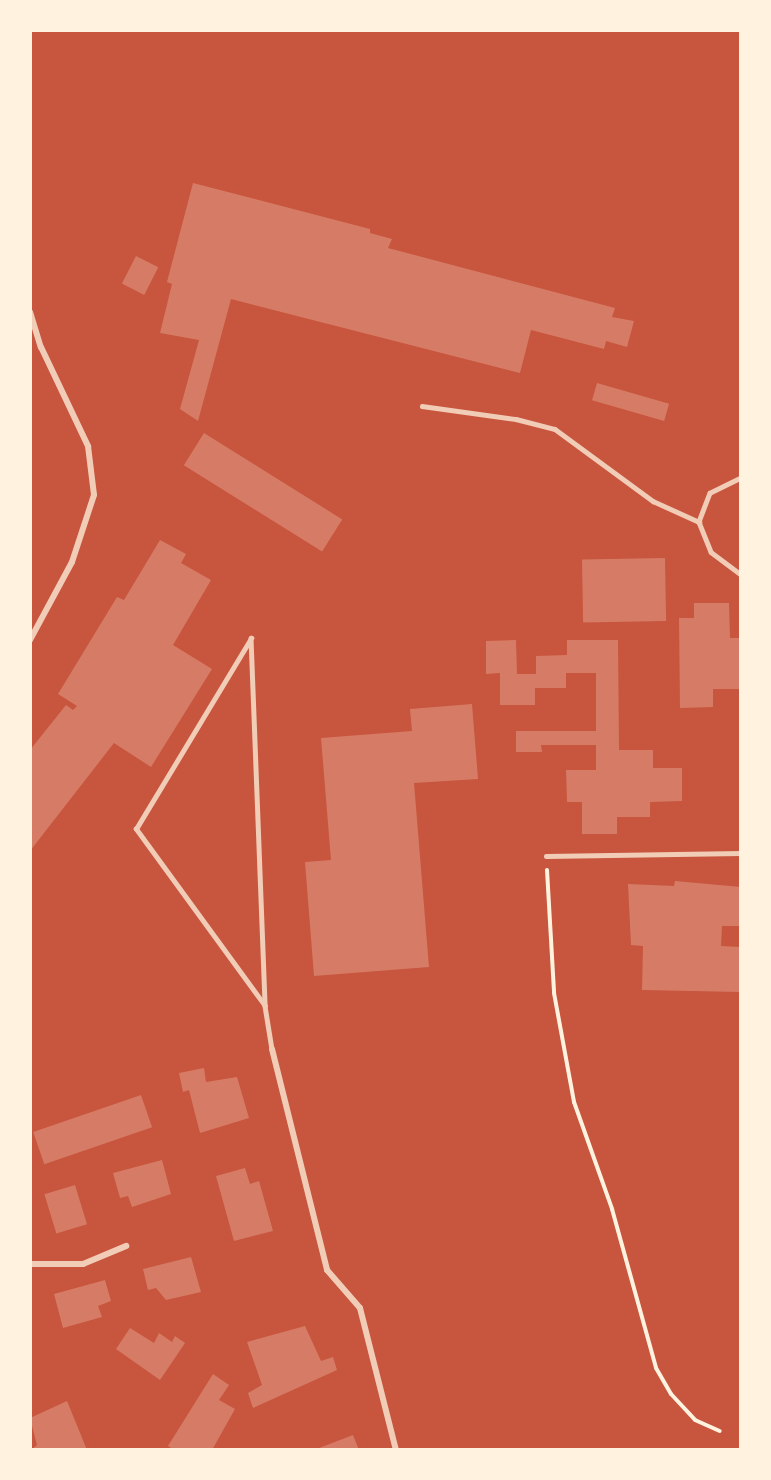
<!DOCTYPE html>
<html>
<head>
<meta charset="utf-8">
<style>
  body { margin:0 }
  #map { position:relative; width:771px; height:1480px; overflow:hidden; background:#c8553d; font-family:"Zilla Slab",serif }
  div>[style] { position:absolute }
  .building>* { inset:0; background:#d67c66; transform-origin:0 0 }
  .path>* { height:4px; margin:-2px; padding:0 2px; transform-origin:2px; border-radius:2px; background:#fff3e0 }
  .service>* { height:4.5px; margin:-2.25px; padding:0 2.25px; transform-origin:2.25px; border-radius:2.25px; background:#f1ccb7 }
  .minor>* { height:6px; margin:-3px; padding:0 3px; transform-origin:3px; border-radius:3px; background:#f1ccb7 }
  span { translate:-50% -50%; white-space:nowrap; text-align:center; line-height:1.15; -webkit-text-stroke:6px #fff3e0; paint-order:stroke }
  .frame { position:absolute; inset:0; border:32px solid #fff3e0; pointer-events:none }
</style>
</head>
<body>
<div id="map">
  <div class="building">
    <div style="clip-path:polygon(193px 183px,370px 229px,370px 233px,392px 239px,388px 248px,615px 308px,612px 317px,634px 321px,627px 347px,606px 341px,604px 349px,531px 330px,520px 373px,231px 299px,198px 421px,180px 409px,199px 340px,160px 333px,172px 284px,167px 282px)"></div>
    <div style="left:136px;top:256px;width:25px;height:31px;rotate:27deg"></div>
    <div style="left:597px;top:383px;width:75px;height:18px;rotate:16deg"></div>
    <div style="left:204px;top:433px;width:163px;height:38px;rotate:32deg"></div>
    <div style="clip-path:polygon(160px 540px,186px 554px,181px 563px,211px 580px,173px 645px,212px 669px,151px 767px,114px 743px,30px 851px,30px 750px,66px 705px,73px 710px,77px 706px,58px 694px,117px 597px,124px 600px)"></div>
    <div style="left:665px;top:558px;width:63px;height:83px;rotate:89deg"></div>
    <div style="clip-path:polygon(694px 603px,729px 603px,730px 638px,741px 638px,741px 689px,713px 689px,713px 707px,680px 708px,679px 618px,694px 618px)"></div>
    <div style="clip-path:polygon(516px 640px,517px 674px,536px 674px,536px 656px,567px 655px,567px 640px,618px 640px,619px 750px,653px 750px,653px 768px,682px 768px,682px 801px,650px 802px,650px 817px,617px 817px,617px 834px,582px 834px,582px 802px,567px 802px,566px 770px,596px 770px,596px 745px,541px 745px,542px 752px,516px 752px,516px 731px,596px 731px,596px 673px,566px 673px,566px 688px,535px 688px,535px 705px,500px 705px,500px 673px,486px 674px,486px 641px)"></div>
    <div style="clip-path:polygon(472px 704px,478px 779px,414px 783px,429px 967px,314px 976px,305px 862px,331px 860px,321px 738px,412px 731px,410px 709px)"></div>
    <div style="clip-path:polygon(675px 881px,741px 887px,741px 926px,722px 926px,721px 946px,741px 947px,740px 992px,642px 990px,643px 946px,631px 945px,628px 884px,674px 886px)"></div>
    <div style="clip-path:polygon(204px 1068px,206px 1082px,237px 1077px,249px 1118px,200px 1133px,189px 1090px,183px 1092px,179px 1073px)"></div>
    <div style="left:141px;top:1095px;width:34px;height:114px;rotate:71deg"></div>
    <div style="clip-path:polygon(162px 1160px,171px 1194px,132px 1207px,128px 1196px,120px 1198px,113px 1173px)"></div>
    <div style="clip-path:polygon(245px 1168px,250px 1184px,259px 1181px,273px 1231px,234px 1241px,216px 1176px)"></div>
    <div style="left:75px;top:1185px;width:41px;height:32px;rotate:73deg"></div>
    <div style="clip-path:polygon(191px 1257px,201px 1292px,166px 1300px,156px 1288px,148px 1290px,143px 1269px)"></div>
    <div style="clip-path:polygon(105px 1280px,111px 1301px,98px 1306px,102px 1317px,63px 1328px,54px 1294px)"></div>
    <div style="clip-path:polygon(305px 1326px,321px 1361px,333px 1357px,337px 1370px,253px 1408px,248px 1393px,262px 1385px,247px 1342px)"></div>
    <div style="clip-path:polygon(130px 1328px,154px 1343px,159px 1333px,172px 1342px,175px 1336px,185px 1343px,160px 1380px,116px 1349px)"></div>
    <div style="clip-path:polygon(213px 1374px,229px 1385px,219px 1400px,235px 1409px,212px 1450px,174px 1450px,168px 1446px)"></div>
    <div style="clip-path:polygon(67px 1401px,87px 1450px,31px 1450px,37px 1445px,30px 1418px)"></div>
    <div style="clip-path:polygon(353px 1435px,359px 1450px,314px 1450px)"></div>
  </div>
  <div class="path">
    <div style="left:547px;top:870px;width:123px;rotate:86.7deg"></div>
    <div style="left:554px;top:993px;width:111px;rotate:79.6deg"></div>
    <div style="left:574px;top:1102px;width:114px;rotate:70.4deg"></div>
    <div style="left:612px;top:1209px;width:165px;rotate:74.5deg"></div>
    <div style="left:656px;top:1368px;width:30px;rotate:60deg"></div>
    <div style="left:671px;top:1394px;width:35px;rotate:47deg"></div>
    <div style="left:695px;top:1420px;width:27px;rotate:24deg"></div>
  </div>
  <div class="service">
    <div style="left:422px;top:406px;width:95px;rotate:7.9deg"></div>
    <div style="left:516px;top:419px;width:40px;rotate:14.4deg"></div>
    <div style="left:555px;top:429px;width:122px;rotate:36.3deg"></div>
    <div style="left:653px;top:501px;width:51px;rotate:24.5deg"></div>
    <div style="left:741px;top:478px;width:34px;rotate:154deg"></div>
    <div style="left:710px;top:493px;width:31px;rotate:111deg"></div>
    <div style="left:699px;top:522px;width:32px;rotate:68deg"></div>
    <div style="left:711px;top:552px;width:38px;rotate:37deg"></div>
    <div style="left:546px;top:856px;width:195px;rotate:-0.9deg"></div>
    <div style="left:265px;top:1006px;width:219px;rotate:-126.1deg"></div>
    <div style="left:136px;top:829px;width:223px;rotate:-58.9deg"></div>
    <div style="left:251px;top:638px;width:368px;rotate:87.8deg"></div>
    <div style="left:265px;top:1006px;width:44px;rotate:80.8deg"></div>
  </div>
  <div class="minor">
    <div style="left:30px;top:312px;width:37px;rotate:73deg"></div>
    <div style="left:41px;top:347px;width:110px;rotate:64.6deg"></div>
    <div style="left:88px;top:446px;width:49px;rotate:83deg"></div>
    <div style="left:94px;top:495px;width:71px;rotate:108.2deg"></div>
    <div style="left:72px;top:562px;width:89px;rotate:118.3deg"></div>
    <div style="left:272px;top:1049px;width:228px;rotate:76deg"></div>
    <div style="left:327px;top:1270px;width:50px;rotate:49deg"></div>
    <div style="left:360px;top:1308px;width:146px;rotate:75.8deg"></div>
    <div style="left:30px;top:1264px;width:53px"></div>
    <div style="left:83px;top:1264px;width:47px;rotate:-22.7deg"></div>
  </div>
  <div class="frame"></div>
</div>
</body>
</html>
